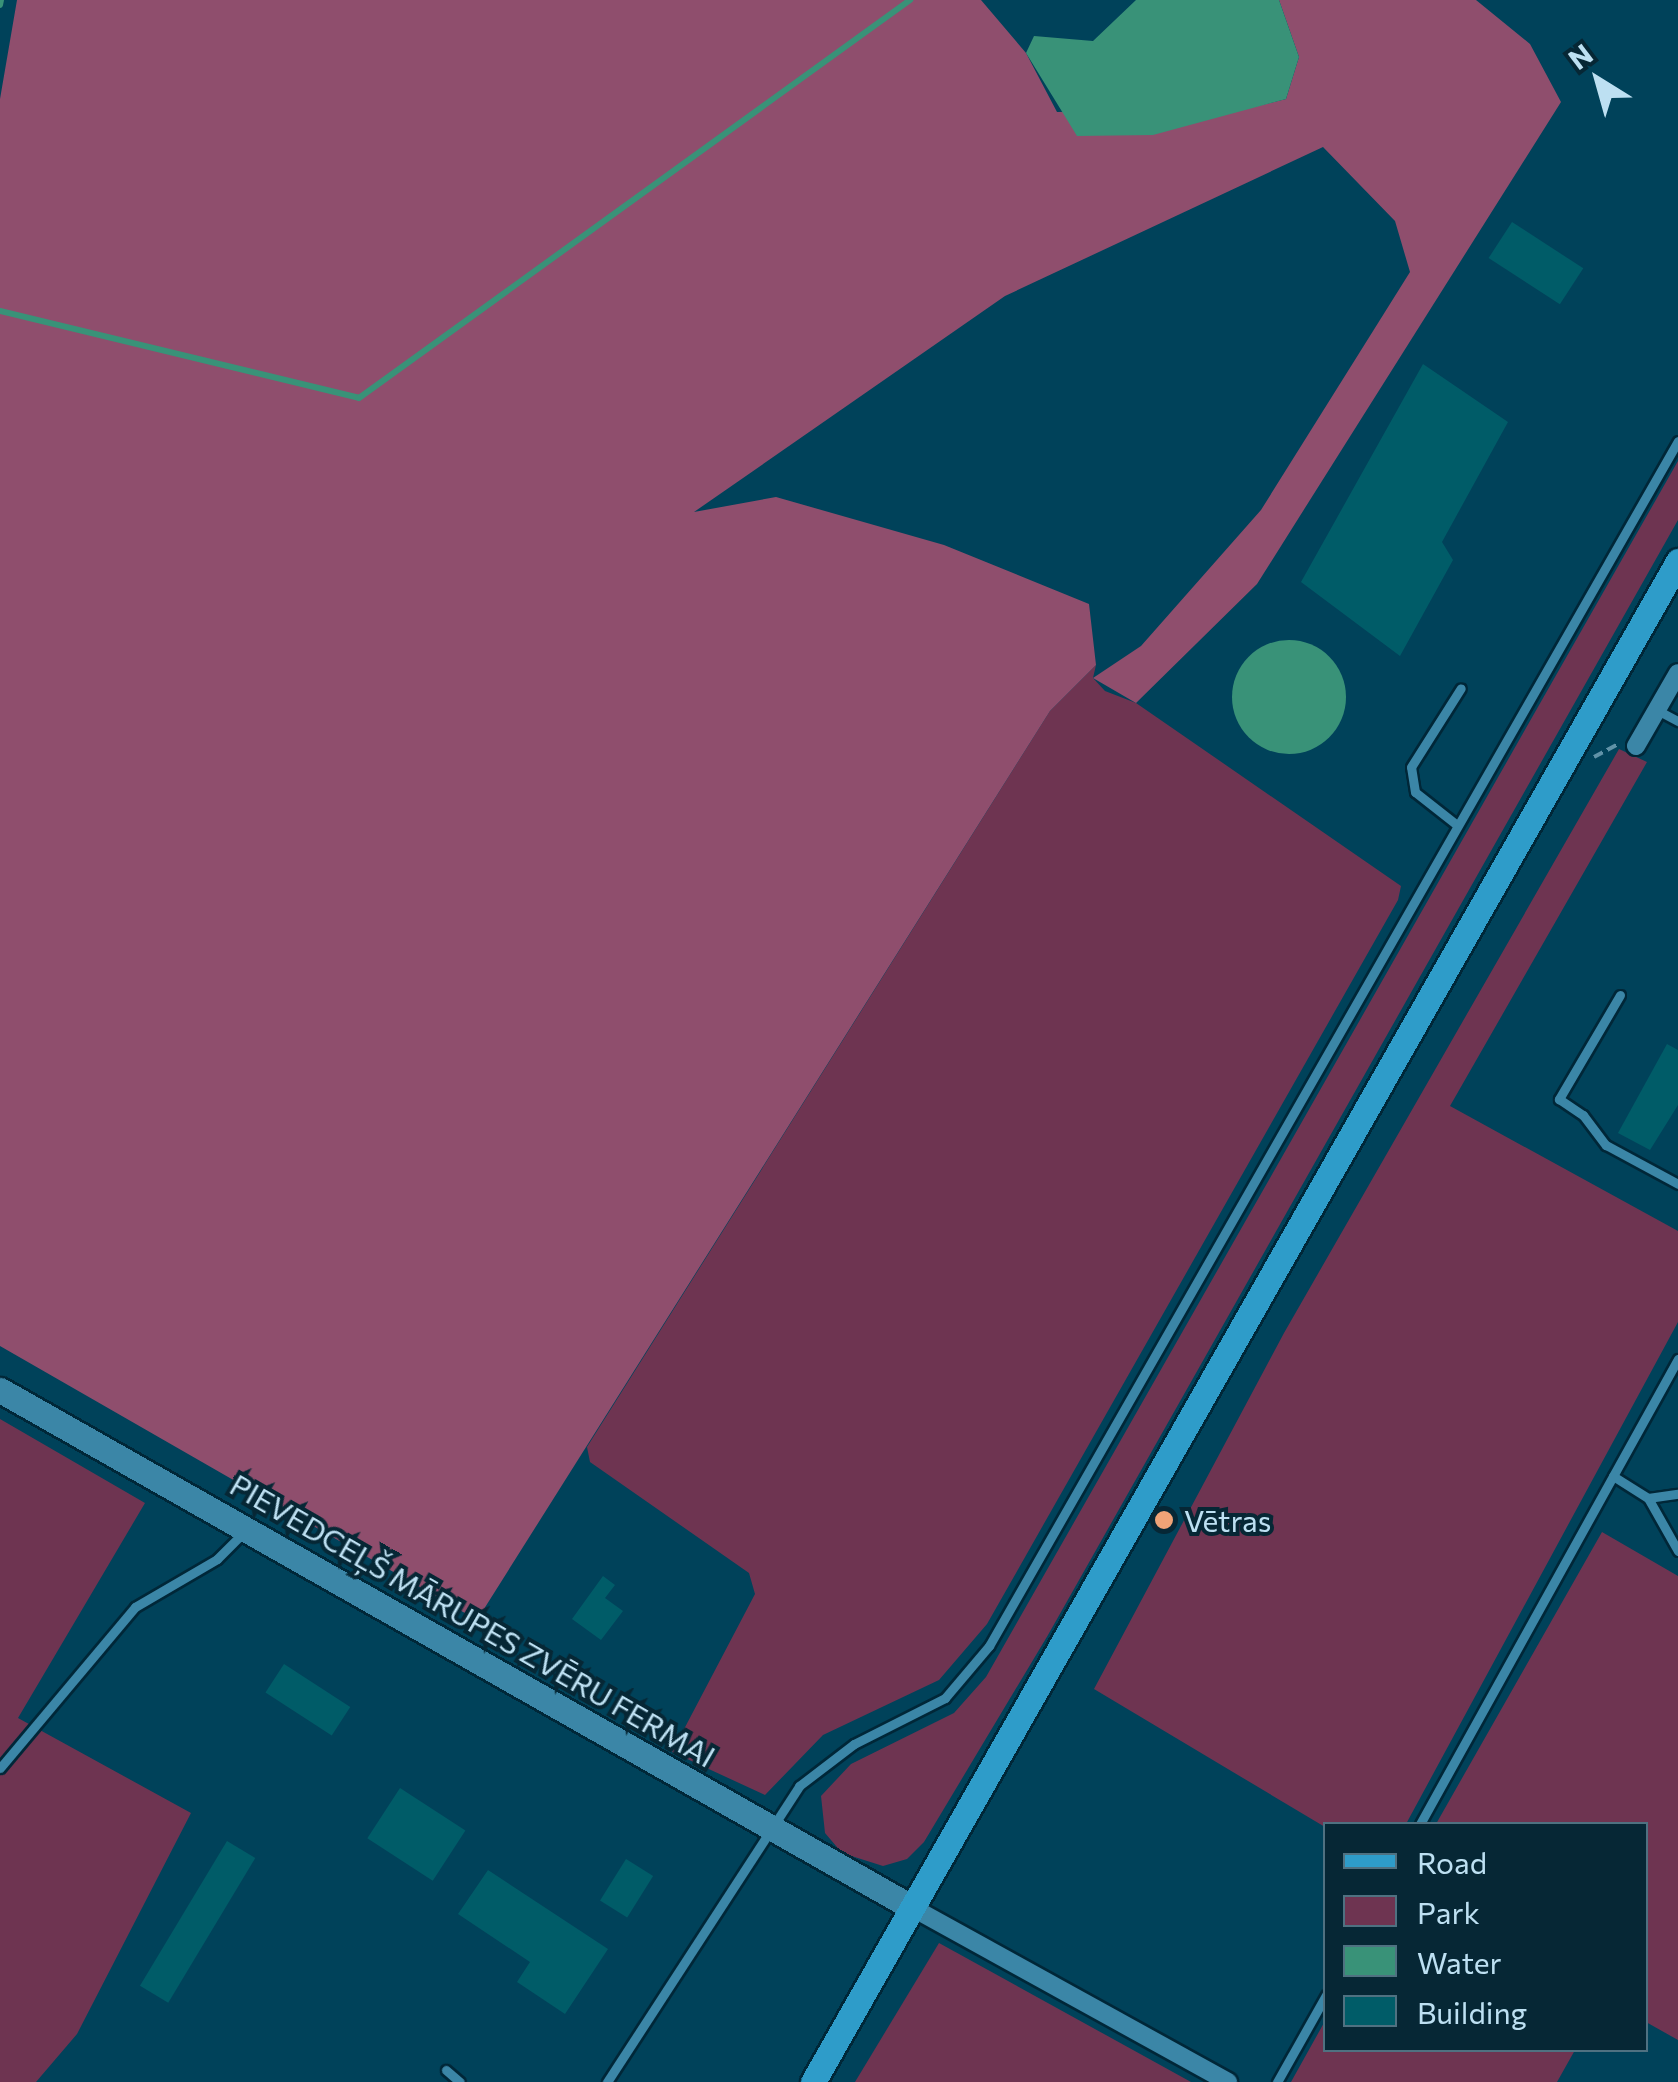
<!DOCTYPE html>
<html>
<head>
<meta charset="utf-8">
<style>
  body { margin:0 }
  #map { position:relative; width:1678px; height:2082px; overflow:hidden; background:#00425a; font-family:Commissioner,sans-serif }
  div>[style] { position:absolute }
  .green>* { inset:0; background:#6e3451 }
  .forest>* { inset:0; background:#8f4e6d }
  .water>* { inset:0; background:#399278 }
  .round { border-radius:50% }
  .stream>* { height:6px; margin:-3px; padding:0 3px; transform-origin:3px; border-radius:3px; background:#399278 }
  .building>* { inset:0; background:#005c68; transform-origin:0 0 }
  .path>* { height:4px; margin-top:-2px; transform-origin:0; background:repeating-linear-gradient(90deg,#6092a7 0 10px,transparent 0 15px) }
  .roads { filter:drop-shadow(2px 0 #002738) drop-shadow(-2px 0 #002738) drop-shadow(0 2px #002738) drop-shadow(0 -2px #002738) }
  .lane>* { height:9px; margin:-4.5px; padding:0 4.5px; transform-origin:4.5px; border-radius:4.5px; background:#3b86a7 }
  .street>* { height:18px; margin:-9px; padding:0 9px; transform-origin:9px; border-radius:9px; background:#3b86a7 }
  .secondary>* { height:25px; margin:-12.5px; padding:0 12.5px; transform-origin:12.5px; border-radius:12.5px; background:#3b86a7 }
  .primary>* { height:25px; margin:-12.5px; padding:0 12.5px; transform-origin:12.5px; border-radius:12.5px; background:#2e9cc9 }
  .dots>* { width:28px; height:28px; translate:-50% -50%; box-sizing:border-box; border:5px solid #062735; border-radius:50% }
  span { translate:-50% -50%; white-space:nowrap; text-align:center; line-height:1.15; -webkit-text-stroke:8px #062735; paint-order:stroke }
  .poi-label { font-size:30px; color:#bde0f2 }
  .left { translate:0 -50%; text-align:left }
  .street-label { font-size:30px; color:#bde0f2 }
  .legend { position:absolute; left:1323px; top:1822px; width:325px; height:230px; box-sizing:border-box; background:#062735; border:2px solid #4f7181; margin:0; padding:12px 18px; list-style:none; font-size:30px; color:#bde0f2 }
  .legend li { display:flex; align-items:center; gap:20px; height:50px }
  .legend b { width:50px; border:2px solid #4f7181 }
  .north { position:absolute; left:1548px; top:30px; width:100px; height:100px; -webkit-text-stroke:8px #062735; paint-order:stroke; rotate:323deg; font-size:28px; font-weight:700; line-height:40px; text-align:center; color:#bde0f2 }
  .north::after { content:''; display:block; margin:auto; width:35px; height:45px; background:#bde0f2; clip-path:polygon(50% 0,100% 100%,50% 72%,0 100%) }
</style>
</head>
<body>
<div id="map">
  <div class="green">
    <div style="clip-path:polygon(1678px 461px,1678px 520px,1048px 1635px,924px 1842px,907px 1859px,883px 1866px,842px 1853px,825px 1833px,821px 1796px,851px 1764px,954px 1713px,986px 1677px)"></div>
    <div style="clip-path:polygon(1096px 665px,1093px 678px,1105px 691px,1136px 703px,1401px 886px,1398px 900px,987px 1624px,939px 1680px,823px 1735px,765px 1795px,672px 1752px,755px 1594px,749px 1573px,590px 1462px,587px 1447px,1050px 711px)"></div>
    <div style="clip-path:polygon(1619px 749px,1647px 762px,1450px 1106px,1678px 1231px,1678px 1322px,1406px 1824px,1325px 1827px,1094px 1689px,1284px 1333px)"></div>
    <div style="clip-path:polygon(0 1419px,145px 1503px,18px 1718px,191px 1813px,77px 2034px,36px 2082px,0 2082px)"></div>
    <div style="clip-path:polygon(1602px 1532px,1678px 1576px,1678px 2040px,1646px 2022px,1646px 1824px,1436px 1824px)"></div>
    <div style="clip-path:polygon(939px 1943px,1191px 2082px,855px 2082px)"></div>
    <div style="clip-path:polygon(1325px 2021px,1326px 2050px,1575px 2050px,1557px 2082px,1291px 2082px)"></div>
  </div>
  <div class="forest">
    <div style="clip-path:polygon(17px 0,981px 0,1026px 53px,1057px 112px,1245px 109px,1286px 99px,1299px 57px,1279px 0,1476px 0,1530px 44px,1561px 102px,1257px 584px,1136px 703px,1093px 678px,1141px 646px,1261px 510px,1410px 272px,1395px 221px,1323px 147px,1005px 296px,694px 512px,776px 497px,944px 545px,1089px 604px,1096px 665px,1050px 711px,477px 1620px,0 1346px,0 99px)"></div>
  </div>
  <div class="water">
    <div style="clip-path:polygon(1136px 0,1279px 0,1299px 57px,1286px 99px,1153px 135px,1077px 136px,1026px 53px,1034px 36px,1093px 41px)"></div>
    <div class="round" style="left:1232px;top:640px;width:114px;height:114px"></div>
  </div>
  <div class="stream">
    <div style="left:0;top:5px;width:5px;rotate:-79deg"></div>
    <div style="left:0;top:311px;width:369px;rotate:13.6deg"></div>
    <div style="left:359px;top:398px;width:680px;rotate:-35.84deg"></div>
  </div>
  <div class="building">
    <div style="left:1512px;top:222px;width:85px;height:43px;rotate:33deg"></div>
    <div style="clip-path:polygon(1423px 364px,1508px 422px,1442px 542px,1453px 560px,1400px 656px,1301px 582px)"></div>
    <div style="clip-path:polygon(1667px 1044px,1678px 1050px,1678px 1105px,1650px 1150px,1618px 1133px)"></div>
    <div style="clip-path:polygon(603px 1576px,615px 1585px,605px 1598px,623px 1611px,601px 1640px,572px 1619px)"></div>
    <div style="left:284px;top:1664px;width:79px;height:34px;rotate:33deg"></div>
    <div style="left:400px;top:1788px;width:78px;height:60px;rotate:33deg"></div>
    <div style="left:227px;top:1841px;width:33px;height:169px;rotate:31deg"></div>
    <div style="left:626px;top:1859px;width:32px;height:49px;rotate:32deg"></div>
    <div style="clip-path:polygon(488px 1870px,608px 1949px,565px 2014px,517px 1982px,530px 1962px,458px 1914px)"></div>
  </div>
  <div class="path">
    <div style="left:1594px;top:757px;width:26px;rotate:-28deg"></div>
  </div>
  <div class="roads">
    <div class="lane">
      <div style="left:1657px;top:710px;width:24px;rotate:28deg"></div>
      <div style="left:1457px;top:825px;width:53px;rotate:-141.8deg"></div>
      <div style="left:1415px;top:792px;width:25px;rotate:-99deg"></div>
      <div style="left:1411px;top:767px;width:93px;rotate:-57.7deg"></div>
      <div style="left:1620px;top:995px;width:121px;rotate:120.4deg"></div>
      <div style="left:1559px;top:1099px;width:29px;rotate:34deg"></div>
      <div style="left:1583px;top:1115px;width:38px;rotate:53deg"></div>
      <div style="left:1606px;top:1145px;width:82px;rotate:28.4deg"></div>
      <div style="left:1613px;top:1476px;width:41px;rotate:32.2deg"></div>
      <div style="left:1648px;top:1498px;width:61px;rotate:60.5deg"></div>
      <div style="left:1648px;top:1498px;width:30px;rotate:-8deg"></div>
      <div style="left:0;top:1768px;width:210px;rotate:-50deg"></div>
      <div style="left:135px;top:1607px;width:95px;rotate:-30.3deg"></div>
      <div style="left:217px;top:1559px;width:37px;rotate:-45deg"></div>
      <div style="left:1420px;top:1824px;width:532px;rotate:-60.98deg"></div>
      <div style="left:446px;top:2070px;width:18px;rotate:41deg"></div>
      <div style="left:607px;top:2082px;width:353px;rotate:-57deg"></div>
      <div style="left:799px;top:1786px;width:69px;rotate:-37.4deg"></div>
      <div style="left:854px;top:1744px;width:102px;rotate:-26.8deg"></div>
      <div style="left:945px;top:1698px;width:68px;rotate:-49.8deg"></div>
      <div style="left:989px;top:1646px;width:1388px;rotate:-60.24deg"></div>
      <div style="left:1277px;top:2082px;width:100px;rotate:-60.6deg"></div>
    </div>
    <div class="street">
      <div style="left:1636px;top:746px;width:84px;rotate:-60.1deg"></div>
      <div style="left:913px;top:1908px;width:360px;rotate:28.9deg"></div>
    </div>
    <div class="secondary">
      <div style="left:0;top:1390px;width:1050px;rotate:29.57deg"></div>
    </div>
    <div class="primary">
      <div style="left:813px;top:2082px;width:1750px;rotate:-60.37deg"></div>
    </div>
  </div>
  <div class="dots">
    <div style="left:1164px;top:1520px;background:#efa377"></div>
  </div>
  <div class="poi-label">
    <span class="left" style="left:1184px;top:1520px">Vētras</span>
  </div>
  <div class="street-label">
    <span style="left:473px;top:1620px;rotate:30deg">PIEVEDCEĻŠ MĀRUPES ZVĒRU FERMAI</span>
  </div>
  <ul class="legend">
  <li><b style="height:12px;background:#2e9cc9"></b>Road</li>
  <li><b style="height:28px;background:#6e3451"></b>Park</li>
  <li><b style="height:28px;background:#399278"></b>Water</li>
  <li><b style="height:28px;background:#005c68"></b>Building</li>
  </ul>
  <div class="north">N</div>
</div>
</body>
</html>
